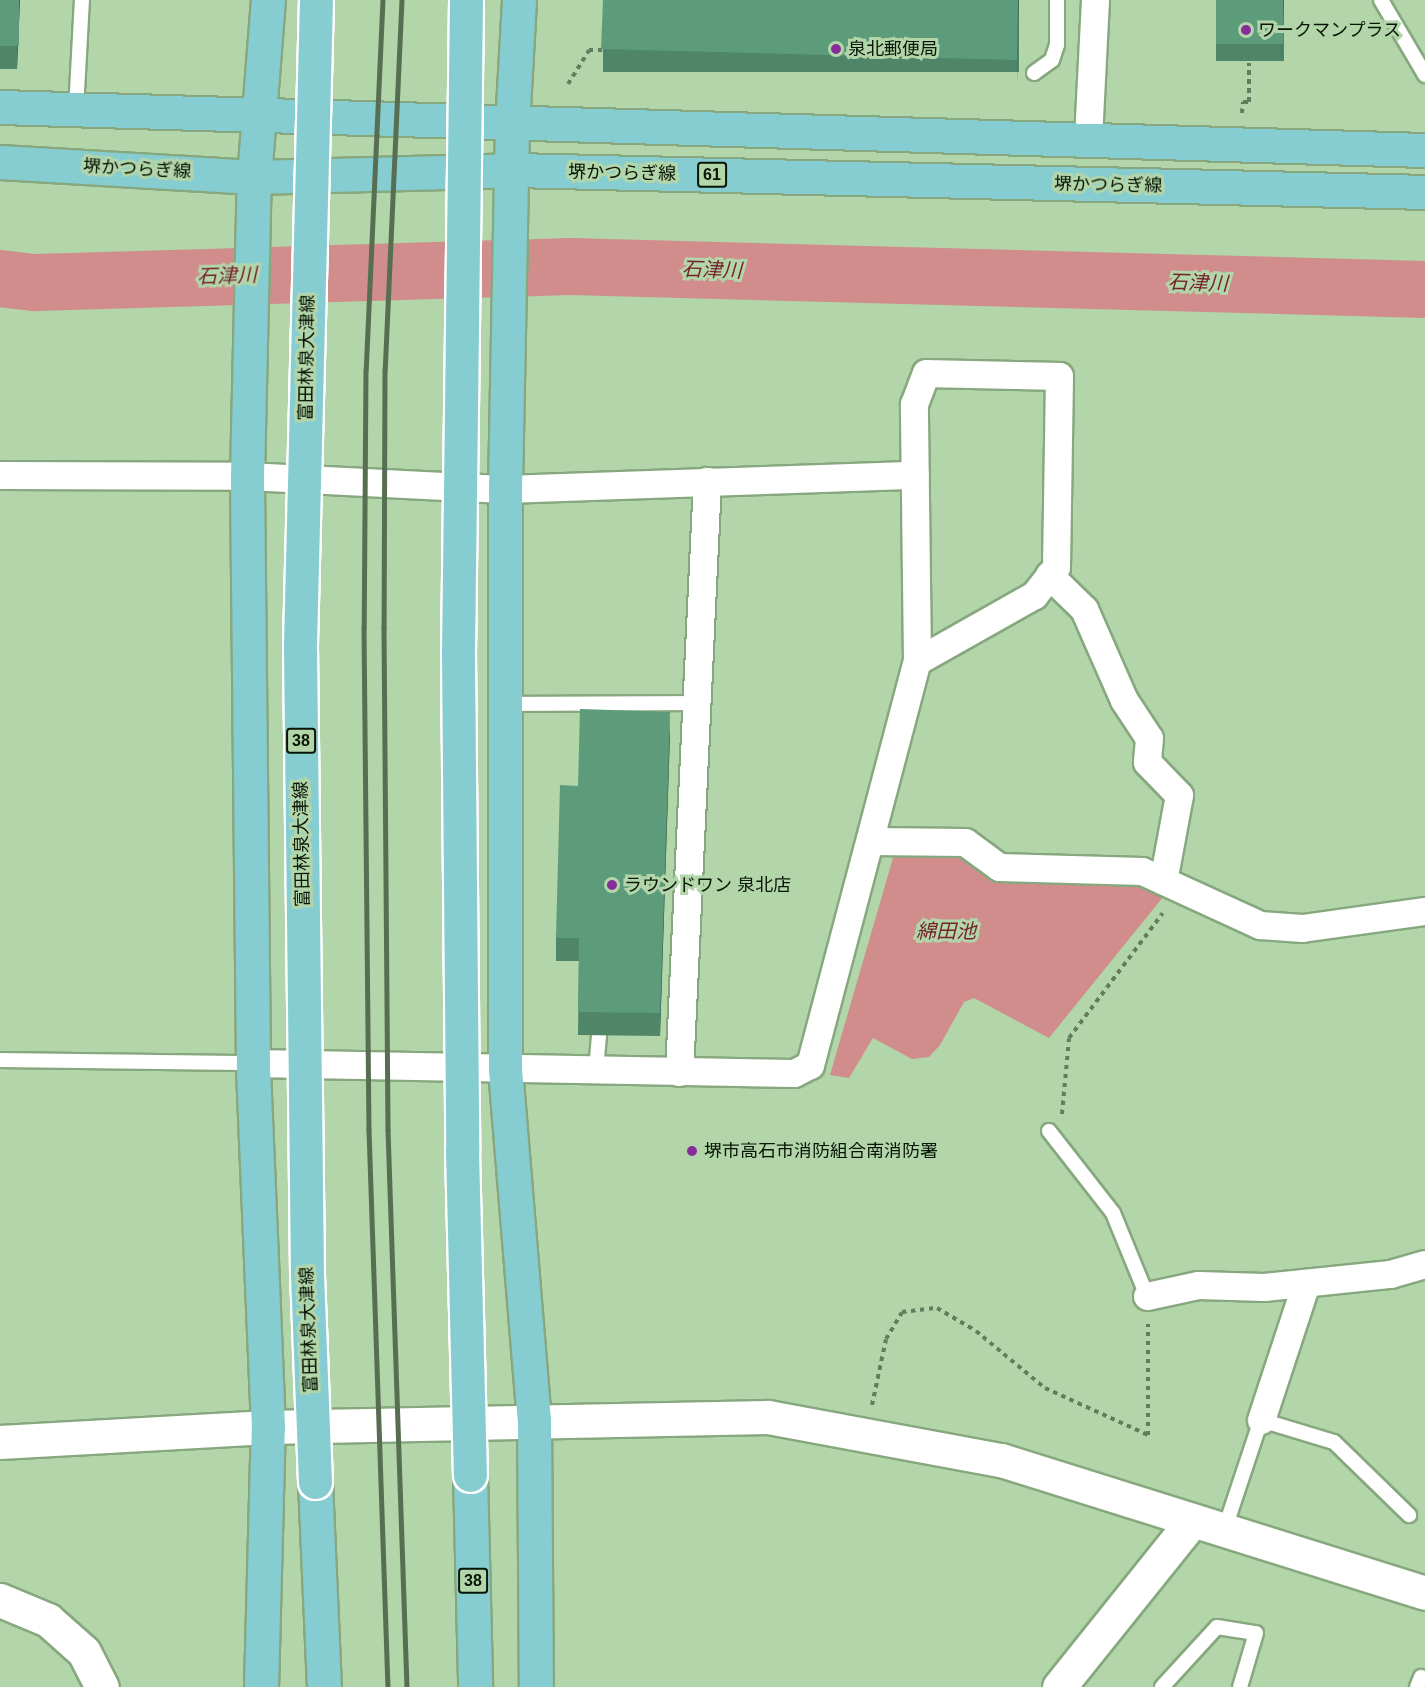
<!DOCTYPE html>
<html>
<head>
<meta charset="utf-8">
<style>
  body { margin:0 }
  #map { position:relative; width:1425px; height:1687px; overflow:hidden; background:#b2d5aa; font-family:Arial,"Noto Sans JP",sans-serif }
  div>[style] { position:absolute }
  .water>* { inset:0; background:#d18c8c }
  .river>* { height:57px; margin:-28.5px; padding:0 28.5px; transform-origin:28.5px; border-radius:28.5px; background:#d18c8c }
  .path>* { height:4px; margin-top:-2px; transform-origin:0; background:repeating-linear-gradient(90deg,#647c5e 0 4.5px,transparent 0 9px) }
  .roads { filter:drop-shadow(2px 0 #87a87e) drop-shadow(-2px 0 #87a87e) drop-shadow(0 2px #87a87e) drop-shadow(0 -2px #87a87e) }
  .service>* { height:14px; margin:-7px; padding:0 7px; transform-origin:7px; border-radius:7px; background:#fff }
  .minor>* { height:27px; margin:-13.5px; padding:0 13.5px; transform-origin:13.5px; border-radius:13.5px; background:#fff }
  .tertiary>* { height:33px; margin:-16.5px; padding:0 16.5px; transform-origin:16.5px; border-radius:16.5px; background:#fff }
  .primary>* { height:33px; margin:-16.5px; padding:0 16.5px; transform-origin:16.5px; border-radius:16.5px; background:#86cdd1 }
  .rail>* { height:4.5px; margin:-2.25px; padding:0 2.25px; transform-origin:2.25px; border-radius:2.25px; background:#576e52 }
  .bridges { filter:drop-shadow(2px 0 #fff) drop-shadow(-2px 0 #fff) drop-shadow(0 2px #fff) drop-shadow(0 -2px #fff) }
  .primary-bridge>* { height:33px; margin:-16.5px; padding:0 16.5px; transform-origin:16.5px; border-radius:16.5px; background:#86cdd1 }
  .wall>* { inset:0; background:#4f8669; transform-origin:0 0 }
  .shaded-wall>* { inset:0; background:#406d55 }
  .building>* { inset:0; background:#5c9c7a; transform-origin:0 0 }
  .dots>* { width:16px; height:16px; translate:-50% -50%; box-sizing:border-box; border:3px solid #b2d5aa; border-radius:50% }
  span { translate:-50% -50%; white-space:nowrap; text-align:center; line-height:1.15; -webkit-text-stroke:6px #b2d5aa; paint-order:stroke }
  .shield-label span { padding:2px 4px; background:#b2d5aa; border:2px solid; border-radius:4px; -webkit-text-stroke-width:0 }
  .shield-label { font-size:16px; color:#091506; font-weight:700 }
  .poi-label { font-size:18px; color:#091506 }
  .left { translate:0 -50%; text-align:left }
  .street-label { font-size:18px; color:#091506 }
  .water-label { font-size:20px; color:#76242b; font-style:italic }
</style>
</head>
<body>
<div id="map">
  <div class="water">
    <div style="clip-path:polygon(895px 851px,965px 856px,1146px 884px,1163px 897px,1049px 1038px,974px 998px,964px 1002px,940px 1045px,929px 1057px,912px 1059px,873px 1038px,849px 1078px,830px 1075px)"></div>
  </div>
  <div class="river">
    <div style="left:0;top:278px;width:35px;rotate:7deg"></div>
    <div style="left:35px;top:282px;width:535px;rotate:-1.71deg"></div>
    <div style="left:570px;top:266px;width:855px;rotate:1.54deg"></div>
  </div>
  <div class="path">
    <div style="left:568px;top:84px;width:40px;rotate:-58deg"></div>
    <div style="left:589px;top:50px;width:13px"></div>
    <div style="left:1242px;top:113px;width:11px;rotate:-85deg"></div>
    <div style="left:1243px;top:102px;width:6px"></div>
    <div style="left:1249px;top:102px;width:39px;rotate:-90deg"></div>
    <div style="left:1062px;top:1114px;width:76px;rotate:-84.7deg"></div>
    <div style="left:1069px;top:1038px;width:156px;rotate:-53.1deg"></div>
    <div style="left:872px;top:1405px;width:67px;rotate:-78deg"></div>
    <div style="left:886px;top:1339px;width:31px;rotate:-59deg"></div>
    <div style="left:902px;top:1312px;width:35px;rotate:-7deg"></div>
    <div style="left:937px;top:1308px;width:45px;rotate:30.5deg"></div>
    <div style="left:976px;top:1331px;width:89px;rotate:39.6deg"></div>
    <div style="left:1045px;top:1388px;width:113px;rotate:24.5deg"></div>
    <div style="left:1148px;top:1435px;width:111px;rotate:-90deg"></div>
  </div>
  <div class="roads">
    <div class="service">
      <div style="left:1381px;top:0;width:87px;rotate:59.6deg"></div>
      <div style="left:1034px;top:73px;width:22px;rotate:-36deg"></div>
      <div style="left:1052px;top:60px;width:16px;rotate:-72deg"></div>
      <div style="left:1057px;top:45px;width:45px;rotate:-90deg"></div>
      <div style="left:76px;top:110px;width:110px;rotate:-86.9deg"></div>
      <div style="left:505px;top:704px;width:191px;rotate:-0.3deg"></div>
      <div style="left:0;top:1060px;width:253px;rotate:0.7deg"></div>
      <div style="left:596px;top:1070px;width:35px;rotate:-85deg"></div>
      <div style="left:1049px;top:1131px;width:104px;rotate:52deg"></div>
      <div style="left:1113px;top:1213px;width:90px;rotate:67.7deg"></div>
      <div style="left:1224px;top:1531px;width:117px;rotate:-71.6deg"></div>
      <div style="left:1261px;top:1420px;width:76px;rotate:16.8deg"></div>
      <div style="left:1334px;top:1442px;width:105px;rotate:44.2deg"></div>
      <div style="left:1162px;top:1687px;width:81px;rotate:-47.5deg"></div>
      <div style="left:1217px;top:1627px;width:39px;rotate:9deg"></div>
      <div style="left:1256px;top:1633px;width:56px;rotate:106.5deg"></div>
      <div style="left:1417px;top:1687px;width:11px;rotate:-68deg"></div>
    </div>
    <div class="minor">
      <div style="left:1088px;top:138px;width:138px;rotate:-87.1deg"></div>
      <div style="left:0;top:475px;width:247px;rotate:0.2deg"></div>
      <div style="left:247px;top:476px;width:258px;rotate:2.9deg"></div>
      <div style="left:505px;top:489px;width:410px;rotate:-2deg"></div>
      <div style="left:1049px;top:575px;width:49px;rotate:44.2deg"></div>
      <div style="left:1084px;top:609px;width:99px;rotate:66.3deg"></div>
      <div style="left:1124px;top:700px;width:45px;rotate:56.7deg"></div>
      <div style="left:1149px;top:738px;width:24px;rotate:95deg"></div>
      <div style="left:1147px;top:762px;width:46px;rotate:45.9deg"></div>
      <div style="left:1179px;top:795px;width:87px;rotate:100.5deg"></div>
      <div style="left:872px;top:841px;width:93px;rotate:0.6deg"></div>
      <div style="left:965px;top:842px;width:42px;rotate:36.3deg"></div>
      <div style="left:999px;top:867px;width:143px;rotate:1.6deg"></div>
      <div style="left:1142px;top:871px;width:130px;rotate:24.6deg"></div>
      <div style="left:1260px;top:925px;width:42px;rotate:4.1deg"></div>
      <div style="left:1302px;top:928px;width:124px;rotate:-7.9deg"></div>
      <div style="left:253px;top:1063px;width:541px;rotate:1.06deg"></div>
      <div style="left:794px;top:1073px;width:18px;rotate:-27deg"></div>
      <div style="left:810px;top:1065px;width:418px;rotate:-75.2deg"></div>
      <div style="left:917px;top:661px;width:257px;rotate:-90.7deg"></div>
      <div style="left:914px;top:404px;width:33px;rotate:-69deg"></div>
      <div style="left:926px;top:373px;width:133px;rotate:1.3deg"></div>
      <div style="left:1059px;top:376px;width:191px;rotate:90.9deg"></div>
      <div style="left:1056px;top:567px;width:36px;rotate:128deg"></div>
      <div style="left:1034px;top:595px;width:134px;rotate:150.6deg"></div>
      <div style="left:679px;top:1072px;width:592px;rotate:-87.29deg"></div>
      <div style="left:1147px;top:1296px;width:52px;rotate:-12.2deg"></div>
      <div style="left:1198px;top:1285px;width:66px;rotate:1.7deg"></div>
      <div style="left:1264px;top:1287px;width:127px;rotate:-5.9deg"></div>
      <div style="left:1390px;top:1274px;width:36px;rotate:-16deg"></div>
      <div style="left:1261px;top:1420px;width:144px;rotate:-71.8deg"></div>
    </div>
    <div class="tertiary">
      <div style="left:0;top:1442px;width:268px;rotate:-3.2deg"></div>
      <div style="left:268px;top:1427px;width:500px;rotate:-1.15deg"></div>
      <div style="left:768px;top:1417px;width:237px;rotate:10.5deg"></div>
      <div style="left:1001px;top:1460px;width:444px;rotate:17.4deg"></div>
      <div style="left:0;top:1600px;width:52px;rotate:22.6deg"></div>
      <div style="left:48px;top:1620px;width:48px;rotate:41.6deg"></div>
      <div style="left:84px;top:1652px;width:39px;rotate:63deg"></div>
      <div style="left:1059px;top:1687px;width:211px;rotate:-51.3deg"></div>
    </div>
    <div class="primary">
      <div style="left:519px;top:0;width:124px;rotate:93.2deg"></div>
      <div style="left:512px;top:124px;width:365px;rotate:91.1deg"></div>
      <div style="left:505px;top:489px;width:580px;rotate:90deg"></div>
      <div style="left:505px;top:1069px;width:351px;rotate:85.3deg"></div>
      <div style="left:534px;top:1419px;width:268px;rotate:89.6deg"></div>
      <div style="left:0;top:107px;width:1426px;rotate:1.73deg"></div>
      <div style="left:0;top:162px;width:254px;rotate:3.4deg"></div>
      <div style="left:254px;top:177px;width:260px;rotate:-1.5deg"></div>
      <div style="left:514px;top:170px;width:911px;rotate:1.38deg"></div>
      <div style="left:470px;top:1475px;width:212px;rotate:88.6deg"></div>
      <div style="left:315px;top:1482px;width:205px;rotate:87.5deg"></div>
      <div style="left:261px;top:1687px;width:260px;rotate:-88.5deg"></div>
      <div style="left:268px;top:1427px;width:364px;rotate:-92.4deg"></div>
      <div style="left:253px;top:1063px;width:587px;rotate:-90.59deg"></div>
      <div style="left:247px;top:476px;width:299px;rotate:-88.7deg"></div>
      <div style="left:254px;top:177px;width:178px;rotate:-85.5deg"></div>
    </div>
  </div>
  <div class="rail">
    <div style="left:383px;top:0;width:370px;rotate:92.6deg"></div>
    <div style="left:366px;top:370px;width:258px;rotate:90.4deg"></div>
    <div style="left:364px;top:628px;width:502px;rotate:89.43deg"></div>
    <div style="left:369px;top:1130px;width:557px;rotate:88.05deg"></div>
    <div style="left:402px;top:0;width:370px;rotate:92.6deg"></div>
    <div style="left:385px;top:370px;width:258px;rotate:90.2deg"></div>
    <div style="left:384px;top:628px;width:502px;rotate:89.54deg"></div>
    <div style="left:388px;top:1130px;width:557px;rotate:88.05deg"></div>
  </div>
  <div class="bridges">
    <div class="primary-bridge">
      <div style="left:466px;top:0;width:653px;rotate:90.7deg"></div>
      <div style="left:458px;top:653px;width:497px;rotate:89.5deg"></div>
      <div style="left:462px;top:1150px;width:325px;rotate:88.6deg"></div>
      <div style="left:315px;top:1482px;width:208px;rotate:-92.2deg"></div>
      <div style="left:307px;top:1274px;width:630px;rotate:-90.64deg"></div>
      <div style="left:300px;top:644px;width:644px;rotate:-88.58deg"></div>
    </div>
  </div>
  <div class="wall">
    <div style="clip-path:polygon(0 0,20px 0,17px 69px,0 69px)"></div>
    <div style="left:603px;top:0;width:416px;height:72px"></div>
    <div style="left:1216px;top:0;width:68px;height:61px"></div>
    <div style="clip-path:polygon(670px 734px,660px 1036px,578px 1035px,579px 961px,556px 961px,556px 938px,578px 786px)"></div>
  </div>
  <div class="shaded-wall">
    <div style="clip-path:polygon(19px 0,20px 0,17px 69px,17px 46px)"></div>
    <div style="clip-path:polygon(1018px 0,1019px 0,1017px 83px,1017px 60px)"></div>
    <div style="clip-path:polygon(1283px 0,1284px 0,1281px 64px,1281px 46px)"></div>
    <div style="clip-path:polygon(670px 712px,670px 734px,660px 1036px,660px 1013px)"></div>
  </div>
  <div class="building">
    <div style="left:0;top:0;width:19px;height:46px"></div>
    <div style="clip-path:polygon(603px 0,1018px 0,1017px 60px,601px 49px)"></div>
    <div style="left:1216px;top:0;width:67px;height:44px"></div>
    <div style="clip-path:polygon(580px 709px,670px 712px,660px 1013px,578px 1012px,579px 938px,556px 938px,560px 785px,578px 786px)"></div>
  </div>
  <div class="dots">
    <div style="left:1246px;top:30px;background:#862d9a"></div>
    <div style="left:836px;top:49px;background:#862d9a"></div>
    <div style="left:612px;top:885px;background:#862d9a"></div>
    <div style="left:692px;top:1151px;background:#862d9a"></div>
  </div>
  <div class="shield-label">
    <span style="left:712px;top:175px">61</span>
    <span style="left:301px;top:741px">38</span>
    <span style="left:473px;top:1581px">38</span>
  </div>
  <div class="poi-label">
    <span class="left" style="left:1258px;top:30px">ワークマンプラス</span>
    <span class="left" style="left:848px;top:49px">泉北郵便局</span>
    <span class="left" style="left:624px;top:885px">ラウンドワン 泉北店</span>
    <span class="left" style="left:704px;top:1151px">堺市高石市消防組合南消防署</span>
  </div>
  <div class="street-label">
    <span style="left:137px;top:169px;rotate:3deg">堺かつらぎ線</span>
    <span style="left:622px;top:173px;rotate:1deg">堺かつらぎ線</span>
    <span style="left:1108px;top:185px;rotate:1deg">堺かつらぎ線</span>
    <span style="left:307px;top:358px;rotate:-89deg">富田林泉大津線</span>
    <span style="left:302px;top:844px;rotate:-91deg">富田林泉大津線</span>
    <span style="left:309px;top:1330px;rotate:-92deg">富田林泉大津線</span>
  </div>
  <div class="water-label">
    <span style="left:712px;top:270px;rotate:2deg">石津川</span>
    <span style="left:227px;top:276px;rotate:-2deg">石津川</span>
    <span style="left:1198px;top:283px;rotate:2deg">石津川</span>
    <span style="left:946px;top:931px">綿田池</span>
  </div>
</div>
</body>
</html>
